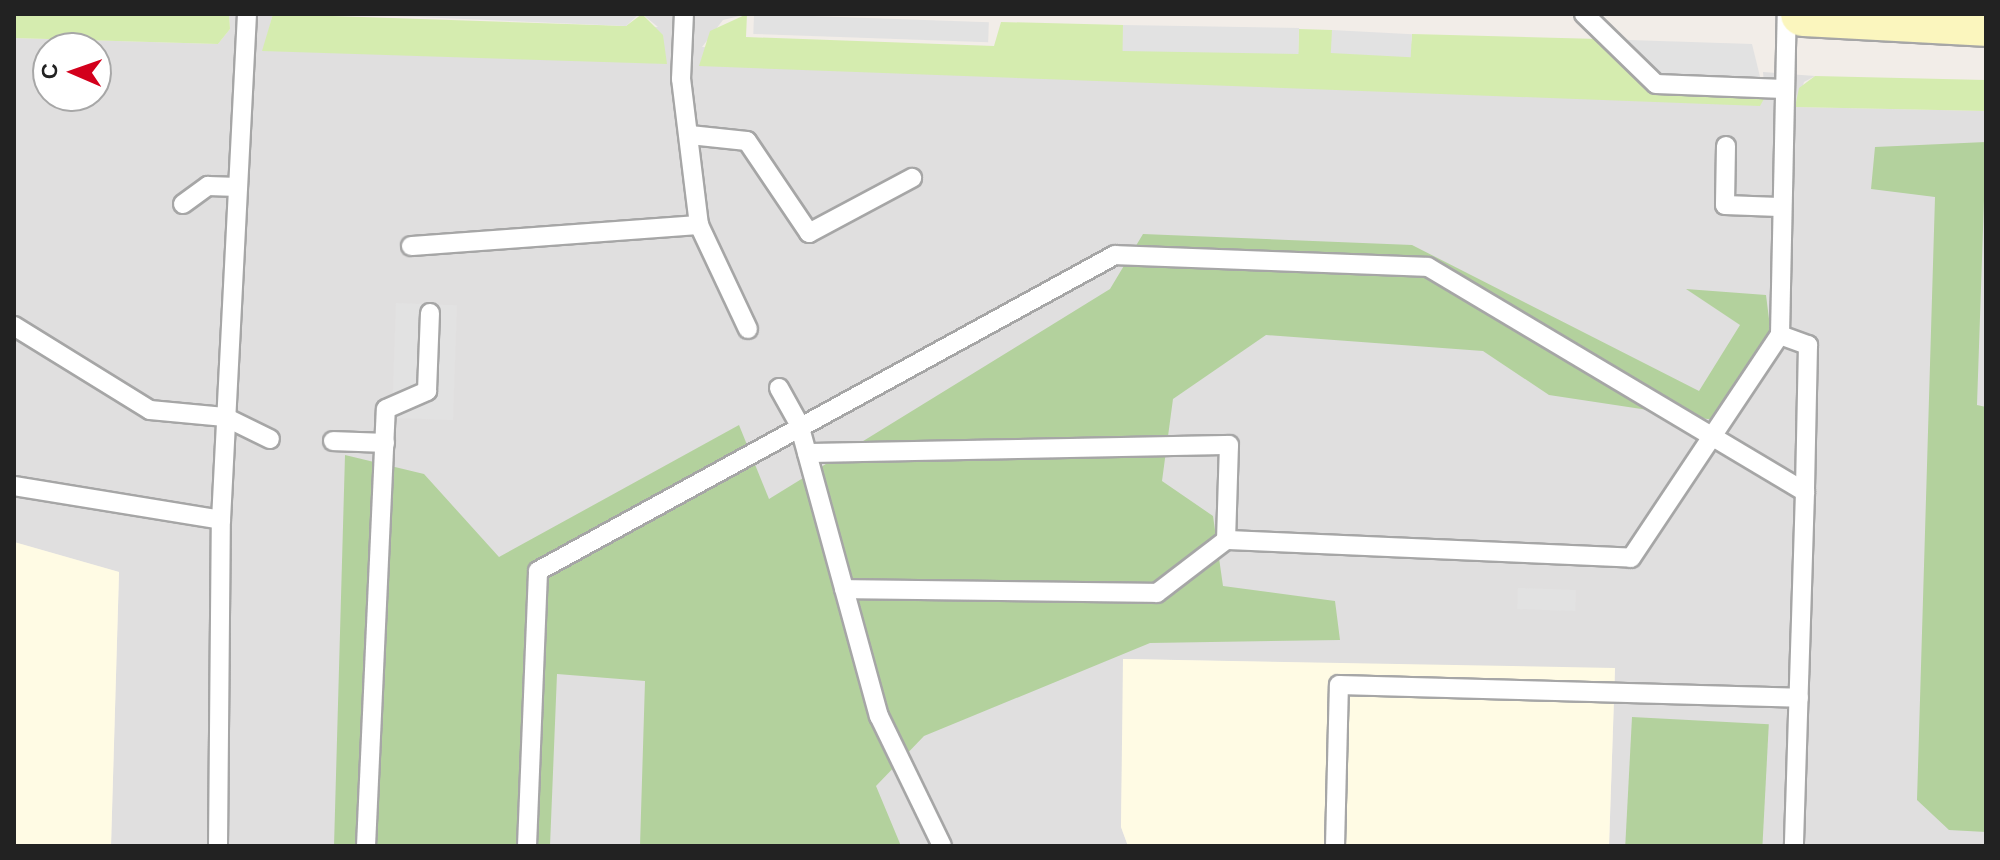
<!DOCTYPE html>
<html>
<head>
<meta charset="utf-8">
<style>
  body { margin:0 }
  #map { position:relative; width:2000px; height:860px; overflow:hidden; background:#f2ede8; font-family:"DM Sans",sans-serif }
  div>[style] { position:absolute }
  .residential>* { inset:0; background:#e0dfdf }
  .education>* { inset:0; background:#fffbe4 }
  .grass>* { inset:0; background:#d5ecaf }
  .forest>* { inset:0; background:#b3d19d; transform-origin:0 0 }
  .parking>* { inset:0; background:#e2e2e2; transform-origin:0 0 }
  .roads { filter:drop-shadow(2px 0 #a6a6a6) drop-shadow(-2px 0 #a6a6a6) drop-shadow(0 2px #a6a6a6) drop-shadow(0 -2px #a6a6a6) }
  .service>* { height:18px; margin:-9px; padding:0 9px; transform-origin:9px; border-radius:9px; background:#fff }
  .secondary>* { height:44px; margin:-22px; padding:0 22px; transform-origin:22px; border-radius:22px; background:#fbf6be }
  span { translate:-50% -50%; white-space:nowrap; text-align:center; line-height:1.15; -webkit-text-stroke:6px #fff; paint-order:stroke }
  .frame { position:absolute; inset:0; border:16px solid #222; pointer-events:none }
  .north { position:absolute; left:32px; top:32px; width:80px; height:80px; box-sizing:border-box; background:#fff; border:2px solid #a7a7a7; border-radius:50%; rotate:272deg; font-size:22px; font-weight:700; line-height:32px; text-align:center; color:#222 }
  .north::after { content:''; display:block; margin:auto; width:28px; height:36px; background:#d3001c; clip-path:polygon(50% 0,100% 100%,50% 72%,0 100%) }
</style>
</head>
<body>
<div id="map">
  <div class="residential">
    <div style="clip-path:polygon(evenodd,229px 14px,273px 14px,263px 51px,658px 27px,642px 14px,747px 14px,723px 20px,702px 47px,1765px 97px,1763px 72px,1815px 76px,1804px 82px,1796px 107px,1986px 111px,1986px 846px,1609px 846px,1615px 669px,1124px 659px,1121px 827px,1128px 846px,111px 846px,119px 572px,14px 542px,14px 38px,218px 44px,230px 29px,229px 14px,48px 48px,96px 48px,96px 96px,48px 96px,48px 48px)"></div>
  </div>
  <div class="education">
    <div style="clip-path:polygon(14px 542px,119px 572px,111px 846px,14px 846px)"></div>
    <div style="clip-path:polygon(1123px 659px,1615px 668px,1609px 846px,1128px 846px,1121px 827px)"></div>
  </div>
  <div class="grass">
    <div style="clip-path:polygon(14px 14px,229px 14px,230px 29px,218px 44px,14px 38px)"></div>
    <div style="clip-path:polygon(273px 14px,626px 26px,642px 14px,663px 35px,667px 64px,262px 51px)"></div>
    <div style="clip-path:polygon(747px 14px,746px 37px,994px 46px,1001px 22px,1123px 25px,1137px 48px,1298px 53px,1299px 29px,1332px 30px,1340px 52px,1410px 55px,1412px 34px,1599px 39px,1656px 92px,1765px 97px,1760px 106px,699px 66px,710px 31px)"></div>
    <div style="clip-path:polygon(1815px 76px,1986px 80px,1986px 111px,1795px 107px,1799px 88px)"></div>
  </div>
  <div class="forest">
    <div style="clip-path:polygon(1986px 142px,1977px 405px,1986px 407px,1986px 832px,1949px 830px,1917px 800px,1935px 197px,1871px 189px,1875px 147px)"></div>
    <div style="clip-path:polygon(1143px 234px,1412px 245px,1699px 391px,1740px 325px,1686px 289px,1766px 295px,1771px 335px,1714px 420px,1549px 395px,1483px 351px,1266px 335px,1173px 399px,1162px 481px,1213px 516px,1223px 586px,1335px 601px,1340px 640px,1150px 643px,924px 736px,876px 786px,901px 846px,640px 846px,645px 681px,557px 674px,550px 846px,334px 846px,345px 455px,424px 474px,499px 557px,739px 425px,769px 499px,1110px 289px)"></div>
    <div style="left:1632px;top:717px;width:137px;height:129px;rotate:3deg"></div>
  </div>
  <div class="parking">
    <div style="clip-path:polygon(349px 14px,639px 14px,626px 26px)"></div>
    <div style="left:754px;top:14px;width:235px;height:20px;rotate:2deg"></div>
    <div style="left:1123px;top:25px;width:176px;height:26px;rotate:1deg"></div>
    <div style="left:1332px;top:30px;width:80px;height:23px;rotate:3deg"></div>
    <div style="clip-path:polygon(1599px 39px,1752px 44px,1765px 97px,1656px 92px)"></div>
    <div style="left:396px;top:303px;width:61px;height:115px;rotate:2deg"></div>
    <div style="left:1518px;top:588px;width:58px;height:21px;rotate:2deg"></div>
  </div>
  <div class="roads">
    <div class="service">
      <div style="left:1584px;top:14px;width:100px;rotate:44.2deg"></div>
      <div style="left:1656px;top:84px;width:128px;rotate:2.2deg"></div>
      <div style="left:690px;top:135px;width:57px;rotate:6deg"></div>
      <div style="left:747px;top:141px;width:111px;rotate:56deg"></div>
      <div style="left:809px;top:233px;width:117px;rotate:-28.1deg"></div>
      <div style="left:1726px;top:146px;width:59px;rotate:91deg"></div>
      <div style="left:1725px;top:205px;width:54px;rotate:2.1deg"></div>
      <div style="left:183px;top:204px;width:31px;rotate:-36deg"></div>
      <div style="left:208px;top:186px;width:30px;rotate:2deg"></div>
      <div style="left:699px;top:225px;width:115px;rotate:64.8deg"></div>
      <div style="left:411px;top:246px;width:289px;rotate:-4.2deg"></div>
      <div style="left:699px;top:225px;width:147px;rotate:-97deg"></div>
      <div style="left:681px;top:79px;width:65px;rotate:-87.4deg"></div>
      <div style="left:14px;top:326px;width:160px;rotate:31.7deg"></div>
      <div style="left:150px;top:410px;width:75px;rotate:5.3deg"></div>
      <div style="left:225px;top:417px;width:50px;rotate:26.1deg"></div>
      <div style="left:1780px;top:335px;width:30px;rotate:20deg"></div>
      <div style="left:1808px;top:345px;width:147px;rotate:91.2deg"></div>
      <div style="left:779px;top:388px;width:41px;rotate:60.9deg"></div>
      <div style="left:799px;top:424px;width:303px;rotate:74.7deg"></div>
      <div style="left:879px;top:716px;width:144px;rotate:64.1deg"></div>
      <div style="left:333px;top:441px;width:52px;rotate:2.2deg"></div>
      <div style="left:807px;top:453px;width:422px;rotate:-1.1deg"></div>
      <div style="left:1229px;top:445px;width:95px;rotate:91.8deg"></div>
      <div style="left:14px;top:486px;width:210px;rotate:9.3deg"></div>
      <div style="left:844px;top:589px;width:313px;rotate:0.7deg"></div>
      <div style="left:1157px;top:593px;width:87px;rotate:-37.5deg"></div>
      <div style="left:1226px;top:540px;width:405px;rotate:2.5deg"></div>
      <div style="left:1631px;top:558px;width:268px;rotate:-56.3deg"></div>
      <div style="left:1780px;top:335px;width:321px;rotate:-88.8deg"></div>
      <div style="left:218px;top:846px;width:326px;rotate:-89.5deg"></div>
      <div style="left:221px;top:520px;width:507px;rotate:-87.06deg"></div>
      <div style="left:366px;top:846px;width:437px;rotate:-87.4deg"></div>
      <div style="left:386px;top:409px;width:45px;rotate:-23.7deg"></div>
      <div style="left:427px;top:391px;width:78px;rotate:-87.8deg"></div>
      <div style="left:527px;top:846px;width:275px;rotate:-87.7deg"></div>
      <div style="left:538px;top:571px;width:658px;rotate:-28.71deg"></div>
      <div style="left:1115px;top:255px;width:313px;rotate:2.2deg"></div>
      <div style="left:1428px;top:267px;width:439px;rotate:30.8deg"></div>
      <div style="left:1805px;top:492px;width:354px;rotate:91.8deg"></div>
      <div style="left:1335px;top:846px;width:161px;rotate:-88.6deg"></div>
      <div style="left:1339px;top:685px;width:460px;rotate:1.6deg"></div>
    </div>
    <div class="secondary">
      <div style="left:1803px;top:14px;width:183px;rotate:3.1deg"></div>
    </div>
  </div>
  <div class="frame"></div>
  <div class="north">С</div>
</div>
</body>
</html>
